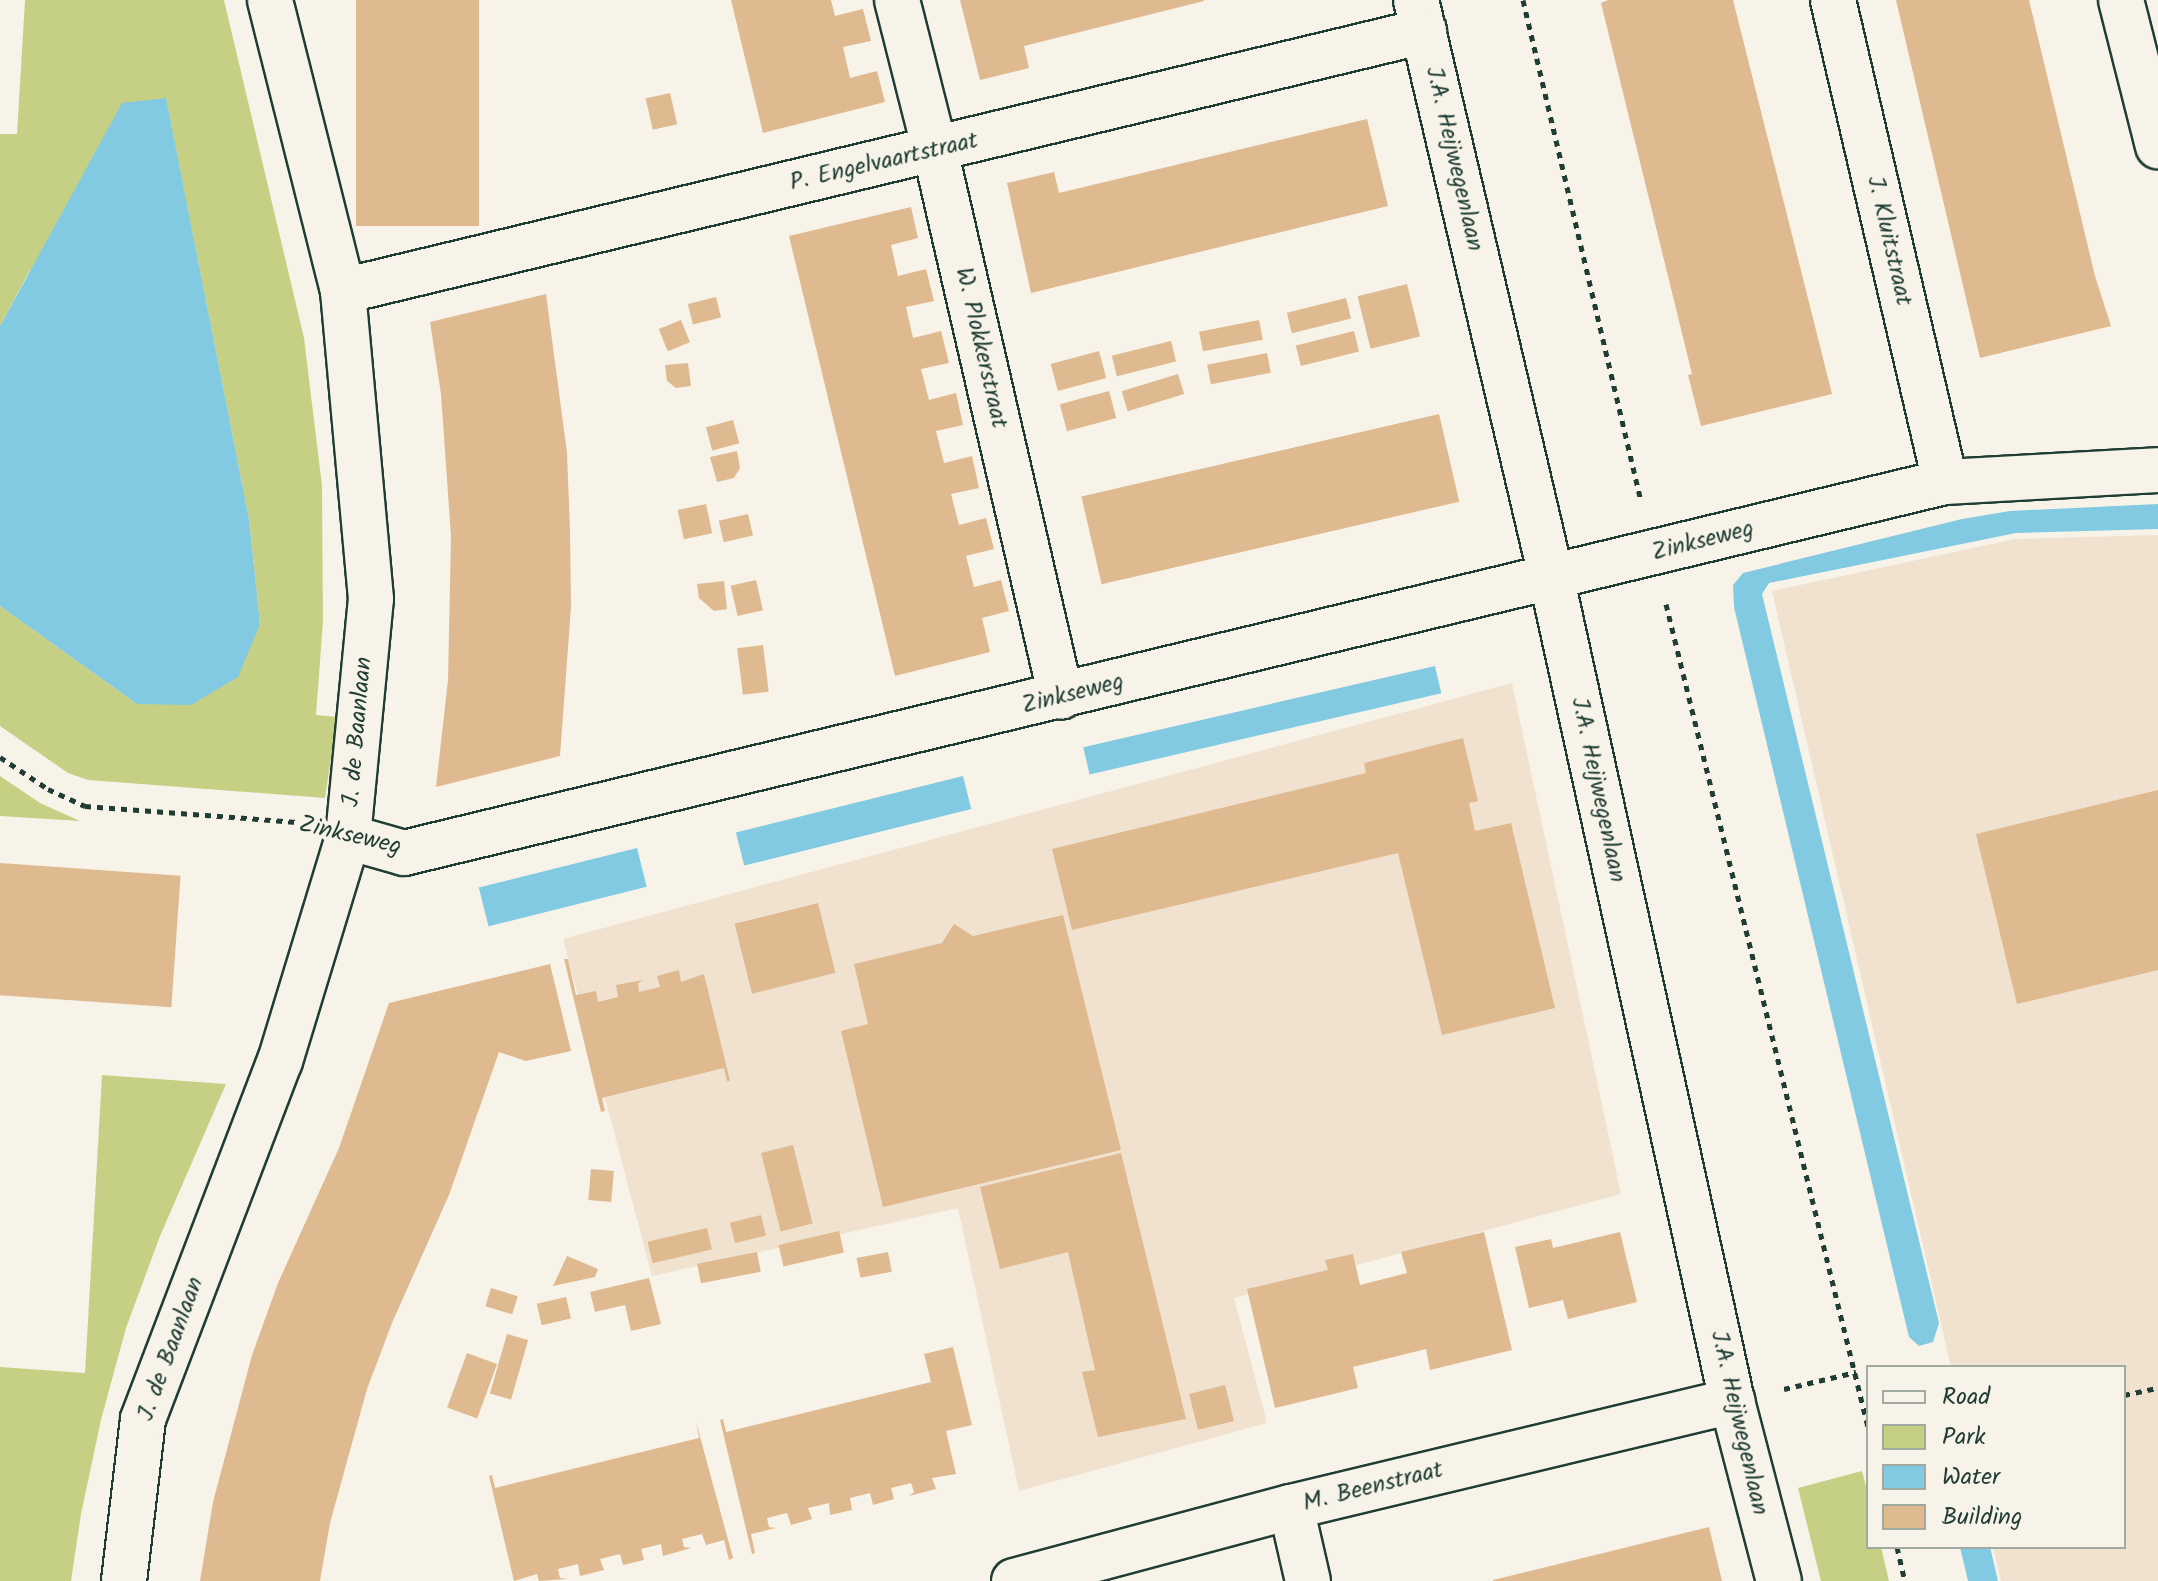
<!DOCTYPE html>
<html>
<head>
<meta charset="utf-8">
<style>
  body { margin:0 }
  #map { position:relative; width:2158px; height:1581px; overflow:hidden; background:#f7f3e8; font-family:Kalam,sans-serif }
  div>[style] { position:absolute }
  .built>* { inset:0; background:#f0e2ce }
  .green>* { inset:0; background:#c6d084 }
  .water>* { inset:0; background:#81cae1; transform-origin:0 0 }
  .building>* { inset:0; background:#dfba90; transform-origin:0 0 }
  .path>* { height:5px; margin-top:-2.5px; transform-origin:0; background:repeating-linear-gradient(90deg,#1f3d34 0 6px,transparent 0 12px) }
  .roads { filter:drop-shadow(2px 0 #1f3d34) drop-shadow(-2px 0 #1f3d34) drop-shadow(0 2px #1f3d34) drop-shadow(0 -2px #1f3d34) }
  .minor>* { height:44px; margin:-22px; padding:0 22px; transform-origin:22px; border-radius:22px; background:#f7f3e8 }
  span { translate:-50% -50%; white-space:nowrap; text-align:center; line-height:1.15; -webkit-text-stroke:8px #f7f3e8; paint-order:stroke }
  .street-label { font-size:24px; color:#1f3d34 }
  .legend { position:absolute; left:1866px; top:1365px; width:260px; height:184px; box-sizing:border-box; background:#f7f3e8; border:2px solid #a1aaa0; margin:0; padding:10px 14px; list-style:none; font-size:24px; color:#1f3d34 }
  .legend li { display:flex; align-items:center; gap:16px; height:40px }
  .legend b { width:40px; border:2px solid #a1aaa0 }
</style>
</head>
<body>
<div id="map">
  <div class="built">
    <div style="clip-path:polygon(2158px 535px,2158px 1581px,2001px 1581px,1993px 1547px,2124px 1547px,2124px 1367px,1951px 1367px,1772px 591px,2015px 539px)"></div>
    <div style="clip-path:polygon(1512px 683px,1621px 1194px,1234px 1298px,1267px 1423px,1019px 1491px,958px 1208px,652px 1276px,563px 939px)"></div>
  </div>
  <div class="green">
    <div style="clip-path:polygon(25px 0,224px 0,304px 338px,322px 486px,323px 621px,316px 715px,337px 717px,325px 798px,88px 780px,68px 773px,0 726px,0 606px,137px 704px,260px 624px,249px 519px,166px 99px,29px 272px,0 326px,0 134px,17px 134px)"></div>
    <div style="clip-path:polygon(0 776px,40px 803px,80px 821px,0 816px)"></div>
    <div style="clip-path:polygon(102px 1075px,226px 1084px,160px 1236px,126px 1328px,101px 1420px,81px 1514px,71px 1581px,0 1581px,0 1367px,85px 1373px)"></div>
    <div style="clip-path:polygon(1862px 1471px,1868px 1494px,1868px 1547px,1881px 1547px,1889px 1581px,1821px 1581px,1798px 1488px)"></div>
  </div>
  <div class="water">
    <div style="clip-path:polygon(166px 98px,249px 519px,260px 624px,238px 677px,191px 705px,137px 704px,0 606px,0 326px,122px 103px)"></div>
    <div style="clip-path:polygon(2158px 504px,2158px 529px,2016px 533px,1769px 583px,1762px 594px,1939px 1323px,1933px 1342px,1919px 1346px,1909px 1337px,1734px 607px,1733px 585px,1743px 573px,1962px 519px,2010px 511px)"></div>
    <div style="left:1435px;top:666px;width:28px;height:361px;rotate:77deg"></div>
    <div style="left:963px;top:776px;width:34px;height:234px;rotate:76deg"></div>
    <div style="left:637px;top:848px;width:40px;height:163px;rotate:76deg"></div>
    <div style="clip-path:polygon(1960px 1547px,1990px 1547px,1998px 1581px,1968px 1581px)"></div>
  </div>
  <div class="building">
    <div style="left:356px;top:0;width:123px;height:226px"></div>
    <div style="clip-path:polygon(731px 0,831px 0,835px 16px,863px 9px,871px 41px,843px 47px,850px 78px,877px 71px,885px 102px,763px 133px)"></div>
    <div style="clip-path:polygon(960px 0,1204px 0,1204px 1px,1024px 46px,1029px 68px,980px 80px)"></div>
    <div style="clip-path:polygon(1608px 0,1733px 0,1832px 394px,1701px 426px,1688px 375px,1692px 374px,1601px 3px)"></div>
    <div style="clip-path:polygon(1896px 0,2029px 0,2095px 276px,2111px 326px,1980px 358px)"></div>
    <div style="left:670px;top:93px;width:32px;height:25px;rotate:77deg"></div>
    <div style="clip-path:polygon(1367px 119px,1388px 206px,1031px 293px,1007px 183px,1054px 172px,1059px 193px)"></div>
    <div style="clip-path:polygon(911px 207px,918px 238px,891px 245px,898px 276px,926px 269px,934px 301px,906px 307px,913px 338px,941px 331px,949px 363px,921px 369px,929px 400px,956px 393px,963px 425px,936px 431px,944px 463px,972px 456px,979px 488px,951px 494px,959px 525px,986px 518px,994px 549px,966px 556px,974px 587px,1001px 580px,1009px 611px,982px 618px,990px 652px,895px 676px,789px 236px)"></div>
    <div style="left:1407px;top:284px;width:54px;height:51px;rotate:76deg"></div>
    <div style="clip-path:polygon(546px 294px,567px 453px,570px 530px,571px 607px,560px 756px,436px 787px,448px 680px,451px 536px,441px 394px,430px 322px)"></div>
    <div style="left:716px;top:297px;width:21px;height:29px;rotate:76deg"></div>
    <div style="left:1346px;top:298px;width:21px;height:61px;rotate:76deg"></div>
    <div style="left:681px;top:320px;width:24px;height:24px;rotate:68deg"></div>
    <div style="left:1259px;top:320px;width:20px;height:61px;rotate:79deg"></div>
    <div style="left:1354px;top:331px;width:21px;height:60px;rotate:76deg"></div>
    <div style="left:1171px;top:341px;width:21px;height:61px;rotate:76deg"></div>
    <div style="left:1099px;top:351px;width:28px;height:50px;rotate:75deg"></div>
    <div style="left:1267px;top:353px;width:20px;height:61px;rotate:79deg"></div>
    <div style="clip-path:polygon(688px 363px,691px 386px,676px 388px,667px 381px,665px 365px)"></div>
    <div style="left:1178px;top:374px;width:21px;height:59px;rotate:73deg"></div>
    <div style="left:1109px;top:391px;width:28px;height:51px;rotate:75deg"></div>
    <div style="left:1439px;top:414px;width:90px;height:367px;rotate:77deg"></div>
    <div style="left:733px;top:420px;width:24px;height:28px;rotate:75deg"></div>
    <div style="clip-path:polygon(737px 451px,740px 468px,734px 478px,717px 482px,710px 457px)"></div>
    <div style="left:706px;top:504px;width:30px;height:29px;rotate:78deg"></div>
    <div style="left:748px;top:514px;width:22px;height:30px;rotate:77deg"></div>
    <div style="left:756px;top:580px;width:31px;height:26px;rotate:77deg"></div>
    <div style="clip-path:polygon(724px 581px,727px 609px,714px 611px,699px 598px,697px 584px)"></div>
    <div style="left:763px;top:645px;width:47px;height:26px;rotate:83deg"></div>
    <div style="clip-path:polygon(1463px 738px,1478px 801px,1469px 803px,1475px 831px,1511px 823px,1555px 1008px,1442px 1035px,1398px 853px,1072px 930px,1052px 849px,1366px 773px,1364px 763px)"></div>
    <div style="clip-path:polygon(2158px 790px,2158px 970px,2017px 1004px,1976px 834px)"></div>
    <div style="left:0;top:863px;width:181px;height:132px;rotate:4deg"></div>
    <div style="left:818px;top:903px;width:72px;height:86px;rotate:76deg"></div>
    <div style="clip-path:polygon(1063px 915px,1121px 1150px,883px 1207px,841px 1031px,868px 1024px,854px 964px,942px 943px,954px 924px,973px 936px)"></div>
    <div style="clip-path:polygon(564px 959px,568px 959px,576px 995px,596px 991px,598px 1002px,618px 997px,616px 985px,643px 980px,638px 983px,639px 992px,660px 987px,657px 976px,679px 970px,681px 982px,704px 974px,730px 1081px,727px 1081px,724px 1068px,642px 1088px,602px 1098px,605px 1111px,601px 1112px)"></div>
    <div style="clip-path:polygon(550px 964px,571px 1051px,526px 1061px,499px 1052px,449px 1195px,392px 1323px,367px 1389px,330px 1523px,320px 1581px,200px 1581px,213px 1502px,252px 1355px,278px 1283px,339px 1148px,389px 1003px)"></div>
    <div style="left:793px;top:1145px;width:81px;height:33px;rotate:76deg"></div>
    <div style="clip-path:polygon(1121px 1153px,1186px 1419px,1098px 1437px,1082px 1372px,1095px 1370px,1068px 1252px,1000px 1269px,980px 1187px)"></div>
    <div style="left:591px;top:1169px;width:23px;height:31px;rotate:5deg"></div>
    <div style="left:761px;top:1215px;width:21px;height:32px;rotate:76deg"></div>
    <div style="left:707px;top:1228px;width:22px;height:61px;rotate:77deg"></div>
    <div style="left:839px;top:1231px;width:22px;height:62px;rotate:77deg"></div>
    <div style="clip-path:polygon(1484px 1232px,1512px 1350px,1430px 1370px,1426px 1349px,1353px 1367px,1358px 1388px,1275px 1408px,1247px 1289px,1328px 1270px,1325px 1260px,1353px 1254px,1360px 1285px,1407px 1273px,1401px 1252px)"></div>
    <div style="clip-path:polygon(1620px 1232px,1637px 1302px,1568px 1319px,1563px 1300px,1529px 1308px,1515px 1247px,1551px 1239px,1553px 1248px)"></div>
    <div style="left:757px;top:1252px;width:20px;height:61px;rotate:79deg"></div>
    <div style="left:888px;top:1252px;width:20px;height:32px;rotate:79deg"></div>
    <div style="clip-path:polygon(567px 1256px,598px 1269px,595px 1277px,553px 1286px)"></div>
    <div style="clip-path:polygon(649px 1278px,661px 1324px,631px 1331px,625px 1305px,595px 1312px,590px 1292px)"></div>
    <div style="left:491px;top:1288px;width:28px;height:19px;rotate:17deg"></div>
    <div style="left:566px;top:1297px;width:22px;height:30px;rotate:77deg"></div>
    <div style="left:507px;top:1334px;width:22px;height:62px;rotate:16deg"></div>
    <div style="clip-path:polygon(953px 1347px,972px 1425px,946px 1431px,956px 1474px,932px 1478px,936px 1489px,909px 1496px,914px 1492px,911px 1483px,891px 1488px,894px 1499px,873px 1505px,870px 1493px,850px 1498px,852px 1510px,830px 1515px,829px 1503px,808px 1508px,812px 1519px,791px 1525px,787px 1513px,767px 1518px,769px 1527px,776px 1528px,751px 1534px,755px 1553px,752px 1554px,720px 1420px,723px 1419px,726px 1432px,931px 1382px,924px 1354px)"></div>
    <div style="left:467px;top:1353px;width:32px;height:58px;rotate:20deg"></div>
    <div style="left:1225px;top:1385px;width:37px;height:37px;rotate:76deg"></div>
    <div style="clip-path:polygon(696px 1422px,733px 1558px,729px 1560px,724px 1540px,706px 1545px,702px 1534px,682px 1539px,684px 1547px,691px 1548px,663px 1556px,661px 1544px,641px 1549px,644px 1560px,623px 1565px,620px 1554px,600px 1559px,604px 1570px,580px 1576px,578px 1564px,558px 1569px,560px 1578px,567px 1579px,539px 1581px,537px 1574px,514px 1581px,489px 1476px,492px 1475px,495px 1488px,699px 1438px)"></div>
    <div style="clip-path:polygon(1709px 1527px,1722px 1581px,1493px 1581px,1493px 1580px)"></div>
  </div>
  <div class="path">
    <div style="left:1523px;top:0;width:515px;rotate:76.75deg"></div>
    <div style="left:1666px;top:604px;width:847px;rotate:76.21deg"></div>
    <div style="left:0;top:757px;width:58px;rotate:33.7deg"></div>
    <div style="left:48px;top:789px;width:41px;rotate:24.7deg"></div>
    <div style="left:85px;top:806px;width:212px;rotate:4.3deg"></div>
    <div style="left:1784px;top:1389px;width:74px;rotate:-13.3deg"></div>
    <div style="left:2124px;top:1395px;width:35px;rotate:-12deg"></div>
    <div style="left:1897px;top:1547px;width:35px;rotate:77deg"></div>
  </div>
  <div class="roads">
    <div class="minor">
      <div style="left:897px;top:0;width:155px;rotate:75.8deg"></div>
      <div style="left:935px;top:150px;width:561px;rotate:77.03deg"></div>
      <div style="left:1416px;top:0;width:592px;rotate:76.81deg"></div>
      <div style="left:1551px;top:576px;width:845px;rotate:77.63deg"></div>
      <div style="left:1732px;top:1401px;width:186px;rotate:75.4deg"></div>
      <div style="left:1833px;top:0;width:495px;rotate:76.9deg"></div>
      <div style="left:2121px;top:0;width:151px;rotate:75.8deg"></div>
      <div style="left:343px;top:291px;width:1112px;rotate:-13.52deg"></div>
      <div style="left:348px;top:837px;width:58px;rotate:15.9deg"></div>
      <div style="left:404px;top:853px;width:1585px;rotate:-13.54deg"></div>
      <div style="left:1945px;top:482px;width:213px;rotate:-3.2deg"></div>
      <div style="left:1291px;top:1507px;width:76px;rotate:77.1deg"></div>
      <div style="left:124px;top:1581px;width:163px;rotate:-83.3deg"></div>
      <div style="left:143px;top:1419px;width:383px;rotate:-69.1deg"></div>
      <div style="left:280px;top:1061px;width:234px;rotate:-73.1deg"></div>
      <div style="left:348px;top:837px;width:239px;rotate:-84.5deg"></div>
      <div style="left:371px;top:599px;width:309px;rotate:-95.2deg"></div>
      <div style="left:343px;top:291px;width:300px;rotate:-104.1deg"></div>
      <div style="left:1014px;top:1581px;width:287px;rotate:-15deg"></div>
      <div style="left:1291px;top:1507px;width:454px;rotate:-13.5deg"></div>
    </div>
  </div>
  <div class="street-label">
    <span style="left:1454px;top:159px;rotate:77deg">J.A. Heijwegenlaan</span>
    <span style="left:884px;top:162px;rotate:-13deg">P. Engelvaartstraat</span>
    <span style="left:1889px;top:241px;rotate:77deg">J. Kluitstraat</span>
    <span style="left:981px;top:348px;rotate:77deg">W. Plokkerstraat</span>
    <span style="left:1703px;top:541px;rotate:-14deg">Zinkseweg</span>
    <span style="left:1073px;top:694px;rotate:-14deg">Zinkseweg</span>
    <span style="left:358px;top:732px;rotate:-85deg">J. de Baanlaan</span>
    <span style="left:1598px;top:790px;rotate:78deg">J.A. Heijwegenlaan</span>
    <span style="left:350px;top:836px;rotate:13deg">Zinkseweg</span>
    <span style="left:171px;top:1349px;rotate:-70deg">J. de Baanlaan</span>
    <span style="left:1739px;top:1423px;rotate:77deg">J.A. Heijwegenlaan</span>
    <span style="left:1373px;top:1487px;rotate:-14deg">M. Beenstraat</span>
  </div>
  <ul class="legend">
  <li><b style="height:10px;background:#f7f3e8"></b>Road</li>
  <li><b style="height:22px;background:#c6d084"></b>Park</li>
  <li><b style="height:22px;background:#81cae1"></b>Water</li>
  <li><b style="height:22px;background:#dfba90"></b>Building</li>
  </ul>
</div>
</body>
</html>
